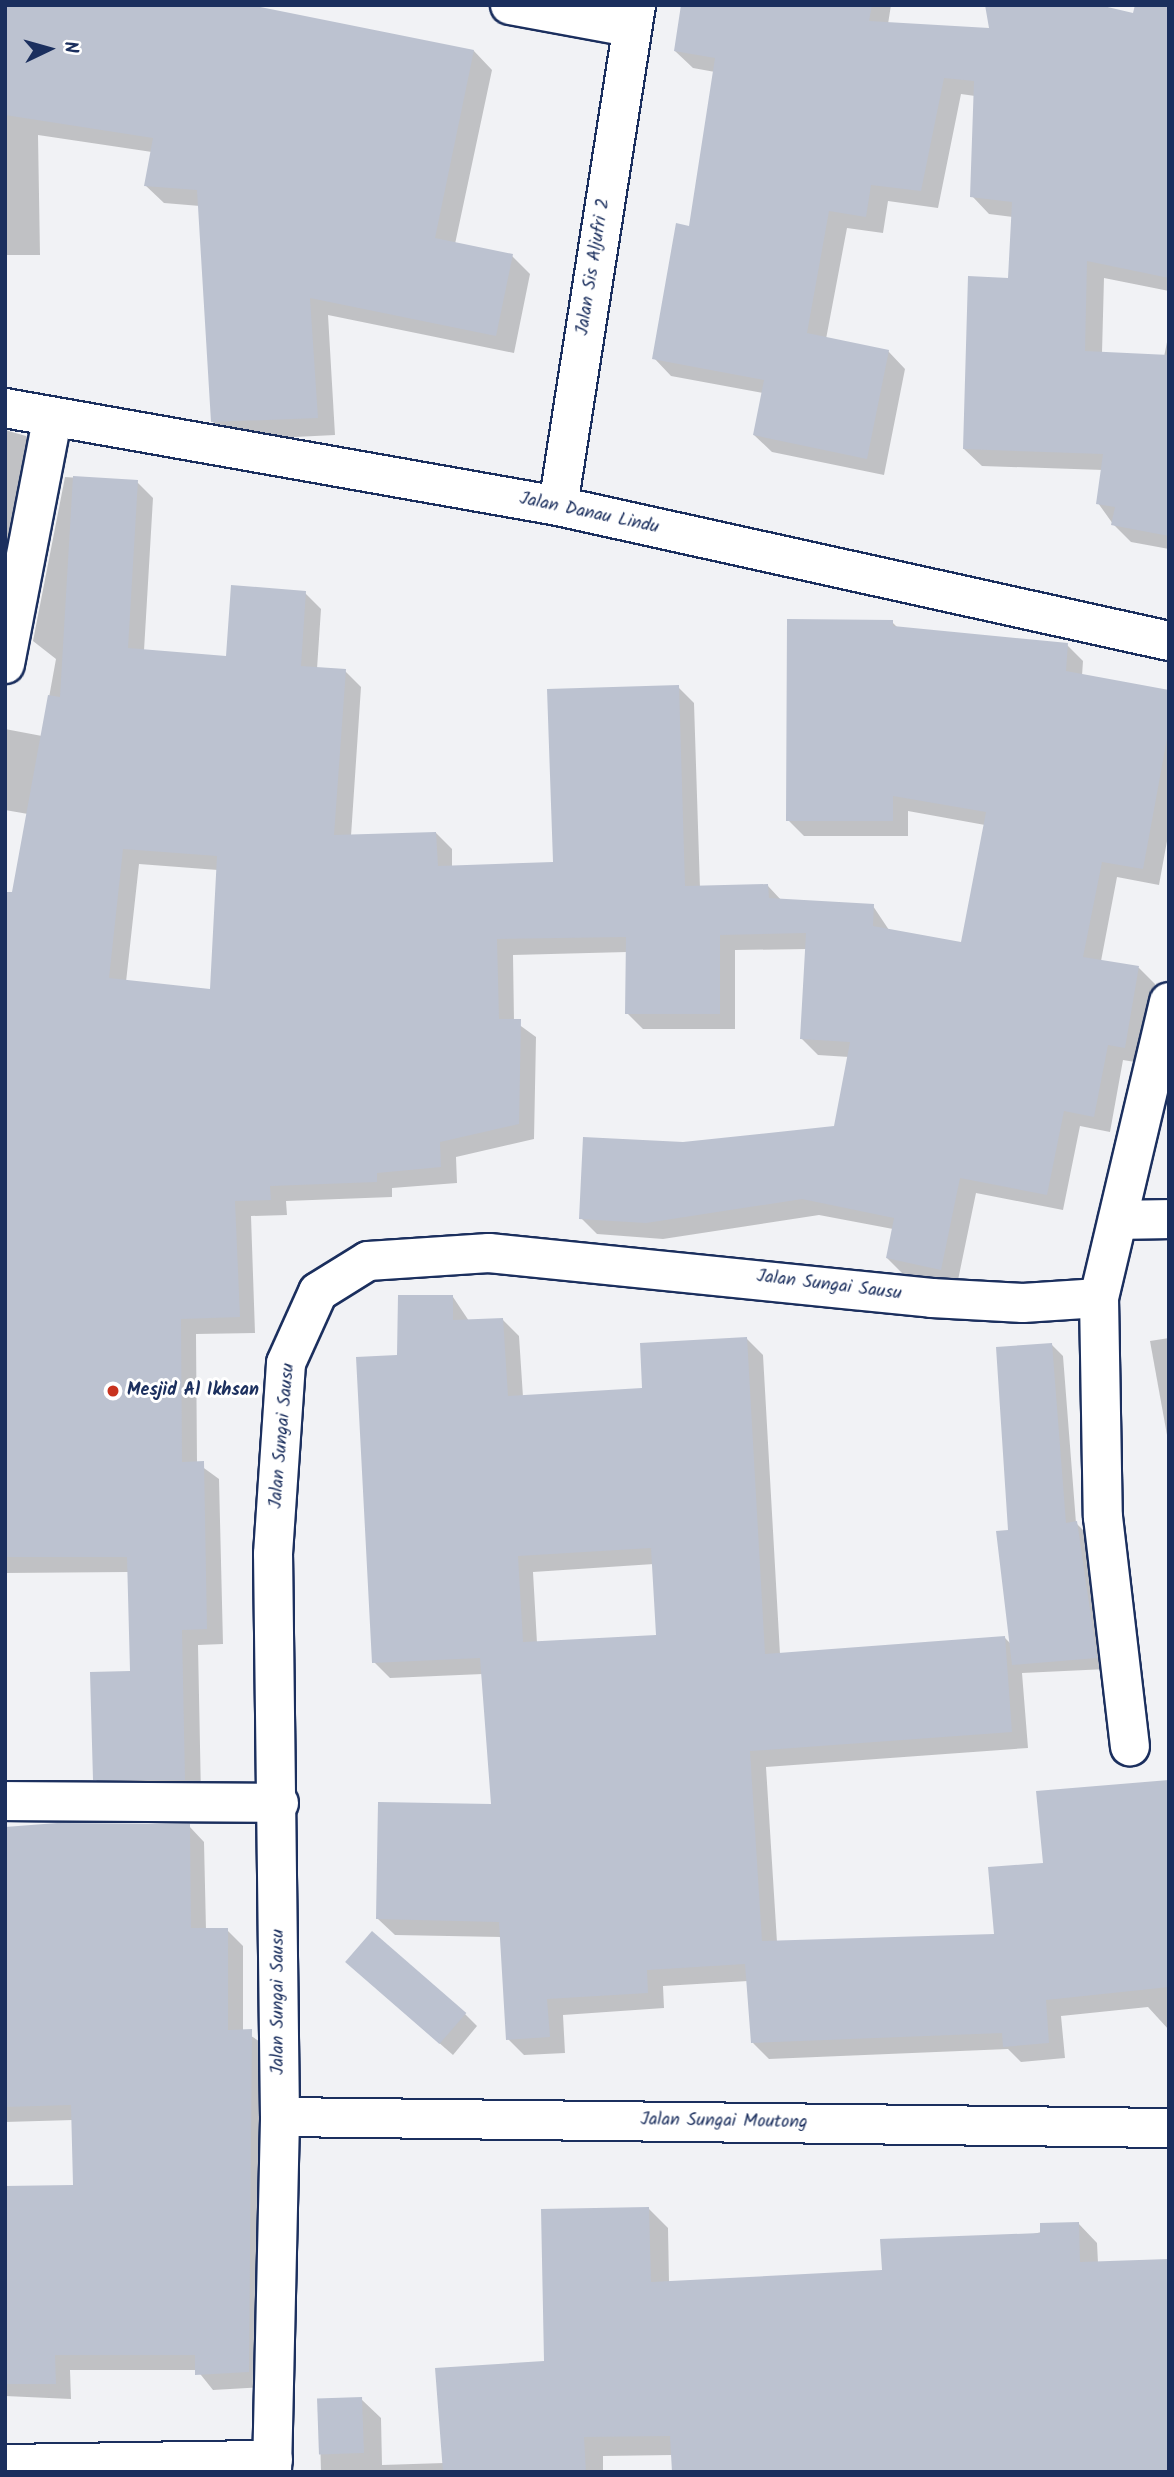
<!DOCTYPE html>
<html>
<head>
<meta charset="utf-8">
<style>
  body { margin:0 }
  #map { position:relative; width:1174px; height:2477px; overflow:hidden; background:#f1f2f5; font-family:Kalam,sans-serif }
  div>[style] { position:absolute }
  .shadow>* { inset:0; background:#0003 }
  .building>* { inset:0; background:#bcc2d0; transform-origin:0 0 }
  .roads { filter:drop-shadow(2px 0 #1b2f5e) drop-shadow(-2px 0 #1b2f5e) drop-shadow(0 2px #1b2f5e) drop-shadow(0 -2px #1b2f5e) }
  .minor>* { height:38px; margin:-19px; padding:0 19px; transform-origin:19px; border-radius:19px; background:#fff }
  .dots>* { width:19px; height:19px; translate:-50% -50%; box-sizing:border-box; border:4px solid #fff; border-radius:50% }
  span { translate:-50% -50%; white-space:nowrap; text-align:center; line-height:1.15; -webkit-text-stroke:6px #fff; paint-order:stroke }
  .street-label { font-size:18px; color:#1b2f5e }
  .poi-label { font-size:18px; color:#1b2f5e; font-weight:700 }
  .left { translate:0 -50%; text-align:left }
  .frame { position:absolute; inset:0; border:7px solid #1b2f5e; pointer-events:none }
  .north { position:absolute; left:14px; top:14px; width:70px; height:70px; -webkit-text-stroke:5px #fff; paint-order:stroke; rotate:85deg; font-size:19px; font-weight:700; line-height:28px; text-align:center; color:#1b2f5e }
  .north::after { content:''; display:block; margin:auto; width:24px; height:32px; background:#1b2f5e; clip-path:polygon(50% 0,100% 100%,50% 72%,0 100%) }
</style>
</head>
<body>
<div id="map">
  <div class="shadow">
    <div style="clip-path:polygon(5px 5px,474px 51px,492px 70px,455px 244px,512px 256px,530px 274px,514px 353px,328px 315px,335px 435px,231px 440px,213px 422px,200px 206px,164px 203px,145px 185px,152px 152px,38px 135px,40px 255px,5px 255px)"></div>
    <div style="clip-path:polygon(683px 5px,891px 5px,888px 24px,991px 30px,1134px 16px,1169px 5px,1169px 291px,1104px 278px,1102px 353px,1164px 357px,1169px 332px,1169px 549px,1131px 542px,1113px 524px,1098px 503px,1103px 470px,982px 466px,964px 449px,1010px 279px,1013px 217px,989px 214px,972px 196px,975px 96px,961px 94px,938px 208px,888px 201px,883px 233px,847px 228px,826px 339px,888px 351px,905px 369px,884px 475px,772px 452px,754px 435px,763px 393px,671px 376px,654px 358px,690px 228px,715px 72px,693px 68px,675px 51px)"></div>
    <div style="clip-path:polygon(5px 430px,26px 436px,42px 452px,5px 644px)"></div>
    <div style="clip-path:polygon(evenodd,65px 477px,137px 482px,153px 498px,144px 651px,228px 658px,305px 593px,321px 609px,317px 669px,345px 671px,361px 687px,351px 836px,436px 833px,452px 849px,452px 867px,555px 864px,678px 687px,694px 703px,700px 888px,768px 886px,782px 901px,873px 906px,889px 930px,963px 944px,985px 825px,908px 811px,908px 836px,804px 836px,788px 820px,892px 622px,899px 629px,1067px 645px,1083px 661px,1082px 676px,1169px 692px,1169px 830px,1159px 885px,1117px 877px,1101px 961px,1139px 968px,1155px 984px,1141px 1063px,1123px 1060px,1110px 1132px,1080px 1126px,1063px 1210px,976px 1193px,957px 1285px,903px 1274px,887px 1258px,893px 1229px,819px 1215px,663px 1239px,597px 1234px,581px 1218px,683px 1144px,835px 1128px,849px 1057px,818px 1055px,802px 1039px,807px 949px,735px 950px,735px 1029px,643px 1029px,627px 1013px,627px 952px,513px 955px,514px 1021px,536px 1037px,534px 1139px,456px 1157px,457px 1183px,392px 1188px,392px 1197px,286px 1201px,287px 1215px,251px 1216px,255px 1333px,196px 1334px,197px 1463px,219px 1479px,223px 1644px,198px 1645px,201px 1796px,111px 1795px,95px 1779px,131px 1673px,129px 1572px,5px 1573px,5px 894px,13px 894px,28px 814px,5px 810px,5px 729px,42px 736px,56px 659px,33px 641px,65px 477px,139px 864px,218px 870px,212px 991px,126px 982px,139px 864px)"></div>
    <div style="clip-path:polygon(evenodd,453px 1297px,469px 1321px,503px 1320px,519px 1336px,523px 1397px,644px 1390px,746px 1338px,763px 1355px,780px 1654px,1005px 1638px,1012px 1645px,1010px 1531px,1051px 1344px,1063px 1356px,1076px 1523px,1088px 1535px,1107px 1669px,1022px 1673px,1028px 1748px,766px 1767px,777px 1942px,996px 1936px,1045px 1864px,1169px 1781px,1169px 2030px,1148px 2007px,1061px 2016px,1065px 2058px,1021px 2062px,1008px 2049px,769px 2059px,753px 2043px,748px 1981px,663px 1986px,664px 2008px,563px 2015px,565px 2053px,524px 2055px,508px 2039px,501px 1937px,395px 1935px,378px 1919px,493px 1806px,483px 1674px,390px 1678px,374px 1662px,399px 1357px,453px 1297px,654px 1564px,658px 1637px,537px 1643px,533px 1572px,654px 1564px)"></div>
    <div style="clip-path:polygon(1169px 1338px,1169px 1446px,1150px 1341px)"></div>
    <div style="clip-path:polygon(189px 1826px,204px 1842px,206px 1930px,227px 1930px,243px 1946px,243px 2031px,267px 2046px,264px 2387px,213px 2390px,197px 2370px,70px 2370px,71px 2399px,5px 2396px,5px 2188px,75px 2187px,73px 2120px,5px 2122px,5px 1829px)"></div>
    <div style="clip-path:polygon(360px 1974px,465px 2014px,477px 2026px,453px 2055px)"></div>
    <div style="clip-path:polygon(649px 2209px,668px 2228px,669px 2282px,883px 2271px,1078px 2223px,1097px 2243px,1098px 2263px,673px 2455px,603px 2456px,603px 2472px,321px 2472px,319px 2400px,361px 2399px,381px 2418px,382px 2465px,444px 2463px,545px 2362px)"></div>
  </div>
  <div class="building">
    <div style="clip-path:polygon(5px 5px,250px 5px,474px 50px,435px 238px,513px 254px,496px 336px,310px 298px,318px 418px,211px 422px,197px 190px,144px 186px,153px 138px,5px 115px)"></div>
    <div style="clip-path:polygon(681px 5px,872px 5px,869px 21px,989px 28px,985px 5px,1099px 5px,1133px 13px,1135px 5px,1169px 5px,1169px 278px,1087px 261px,1085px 351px,1169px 355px,1169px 536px,1111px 525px,1115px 507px,1096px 504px,1103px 454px,963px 449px,968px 276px,1008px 278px,1012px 202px,970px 197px,974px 81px,944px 78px,921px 191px,871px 185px,866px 217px,829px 211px,807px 333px,889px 350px,867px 459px,753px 435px,764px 380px,652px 359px,676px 223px,689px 226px,715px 58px,674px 51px)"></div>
    <div style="clip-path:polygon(evenodd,73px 476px,138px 480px,128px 648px,226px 656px,231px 585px,306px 591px,301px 666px,346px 669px,334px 835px,436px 832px,438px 866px,553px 862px,547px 689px,679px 685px,685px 886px,768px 884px,769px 898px,874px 904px,873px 926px,961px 942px,986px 812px,893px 796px,893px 821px,786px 821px,787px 619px,893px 620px,893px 626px,1068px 643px,1066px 671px,1169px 690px,1169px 728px,1143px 869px,1102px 862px,1083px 957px,1139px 966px,1125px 1048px,1108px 1045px,1094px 1117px,1064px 1111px,1047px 1195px,960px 1178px,941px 1270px,886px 1258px,894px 1218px,802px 1199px,646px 1223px,579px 1219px,583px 1137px,683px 1142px,834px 1126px,850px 1042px,800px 1039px,806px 933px,720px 935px,720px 1014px,625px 1014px,626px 937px,497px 939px,499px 1019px,521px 1019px,519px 1124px,440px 1142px,441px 1167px,377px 1173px,377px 1182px,270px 1186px,271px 1200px,235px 1201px,240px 1317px,181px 1319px,182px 1462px,204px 1461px,207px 1629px,182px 1630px,185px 1780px,93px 1780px,90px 1672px,130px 1671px,127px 1557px,5px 1557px,6px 892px,12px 892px,48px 695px,60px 697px,73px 476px,123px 849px,217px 856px,210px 989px,109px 978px,123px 849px)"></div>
    <div style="clip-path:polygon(evenodd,398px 1295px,453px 1295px,453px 1320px,503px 1318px,508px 1396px,642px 1388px,640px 1343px,747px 1337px,765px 1654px,1005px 1636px,1012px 1732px,750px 1751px,762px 1941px,994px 1934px,988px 1867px,1043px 1863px,1036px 1791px,1169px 1780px,1169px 1987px,1046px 2000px,1049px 2043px,1003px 2047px,1002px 2033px,751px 2043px,745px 1964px,647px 1970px,648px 1993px,547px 1999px,550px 2037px,506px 2040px,499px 1922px,376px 1919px,378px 1802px,491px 1804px,480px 1658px,372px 1663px,356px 1357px,397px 1355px,398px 1295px,651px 1548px,656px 1635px,523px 1642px,518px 1556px,651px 1548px)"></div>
    <div style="clip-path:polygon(1052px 1343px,1066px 1523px,1077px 1521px,1097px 1658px,1012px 1665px,996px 1531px,1008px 1530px,996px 1347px)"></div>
    <div style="clip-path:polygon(57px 1823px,190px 1824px,191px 1928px,228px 1928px,228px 2030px,252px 2029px,249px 2372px,195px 2375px,195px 2355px,55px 2355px,56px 2384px,5px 2384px,5px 2186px,73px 2185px,71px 2105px,5px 2107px,5px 1827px)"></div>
    <div style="left:372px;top:1931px;width:125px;height:41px;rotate:41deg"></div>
    <div style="clip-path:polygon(649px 2207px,651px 2282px,882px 2270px,880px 2239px,1040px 2233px,1040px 2223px,1079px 2222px,1080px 2262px,1169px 2259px,1169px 2472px,672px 2472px,670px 2436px,584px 2437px,586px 2472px,443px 2472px,435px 2368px,544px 2361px,541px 2209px)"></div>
    <div style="left:362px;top:2397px;width:56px;height:45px;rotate:88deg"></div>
  </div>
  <div class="roads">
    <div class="minor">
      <div style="left:510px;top:5px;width:122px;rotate:10.4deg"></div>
      <div style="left:5px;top:408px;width:562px;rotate:10.05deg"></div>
      <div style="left:558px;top:506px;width:626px;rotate:12.46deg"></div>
      <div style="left:558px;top:506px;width:507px;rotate:-81.15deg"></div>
      <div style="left:5px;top:664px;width:248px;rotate:-79.1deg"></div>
      <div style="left:1118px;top:1220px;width:51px;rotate:-1.1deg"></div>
      <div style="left:1099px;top:1298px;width:219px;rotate:89deg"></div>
      <div style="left:1103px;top:1517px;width:231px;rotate:83.3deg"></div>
      <div style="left:5px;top:1801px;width:274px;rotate:0.4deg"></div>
      <div style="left:280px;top:2117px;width:889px;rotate:0.71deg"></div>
      <div style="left:5px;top:2464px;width:268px;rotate:-0.9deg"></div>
      <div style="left:272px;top:2472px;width:355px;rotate:-88.7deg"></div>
      <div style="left:280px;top:2117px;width:563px;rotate:-90.71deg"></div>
      <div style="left:273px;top:1554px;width:191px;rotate:-86.1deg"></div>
      <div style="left:286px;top:1363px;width:78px;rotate:-65.7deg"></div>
      <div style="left:318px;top:1292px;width:59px;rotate:-31.8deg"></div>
      <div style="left:368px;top:1261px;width:121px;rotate:-3.8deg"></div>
      <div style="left:489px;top:1253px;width:445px;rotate:5.8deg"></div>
      <div style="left:932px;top:1298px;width:91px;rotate:3.1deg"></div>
      <div style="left:1023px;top:1303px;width:76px;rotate:-3.8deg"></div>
      <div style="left:1099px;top:1298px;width:304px;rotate:-76.7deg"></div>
    </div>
  </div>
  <div class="dots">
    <div style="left:113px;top:1391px;background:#c8321e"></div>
  </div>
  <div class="street-label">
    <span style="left:594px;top:267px;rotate:-81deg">Jalan Sis Aljufri 2</span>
    <span style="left:589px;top:514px;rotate:12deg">Jalan Danau Lindu</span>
    <span style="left:829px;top:1286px;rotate:7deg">Jalan Sungai Sausu</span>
    <span style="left:283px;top:1436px;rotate:-85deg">Jalan Sungai Sausu</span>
    <span style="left:279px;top:2002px;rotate:-90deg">Jalan Sungai Sausu</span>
    <span style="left:724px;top:2122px;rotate:1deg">Jalan Sungai Moutong</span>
  </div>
  <div class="poi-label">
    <span class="left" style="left:127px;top:1391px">Mesjid Al Ikhsan</span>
  </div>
  <div class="frame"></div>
  <div class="north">N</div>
</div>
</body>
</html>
